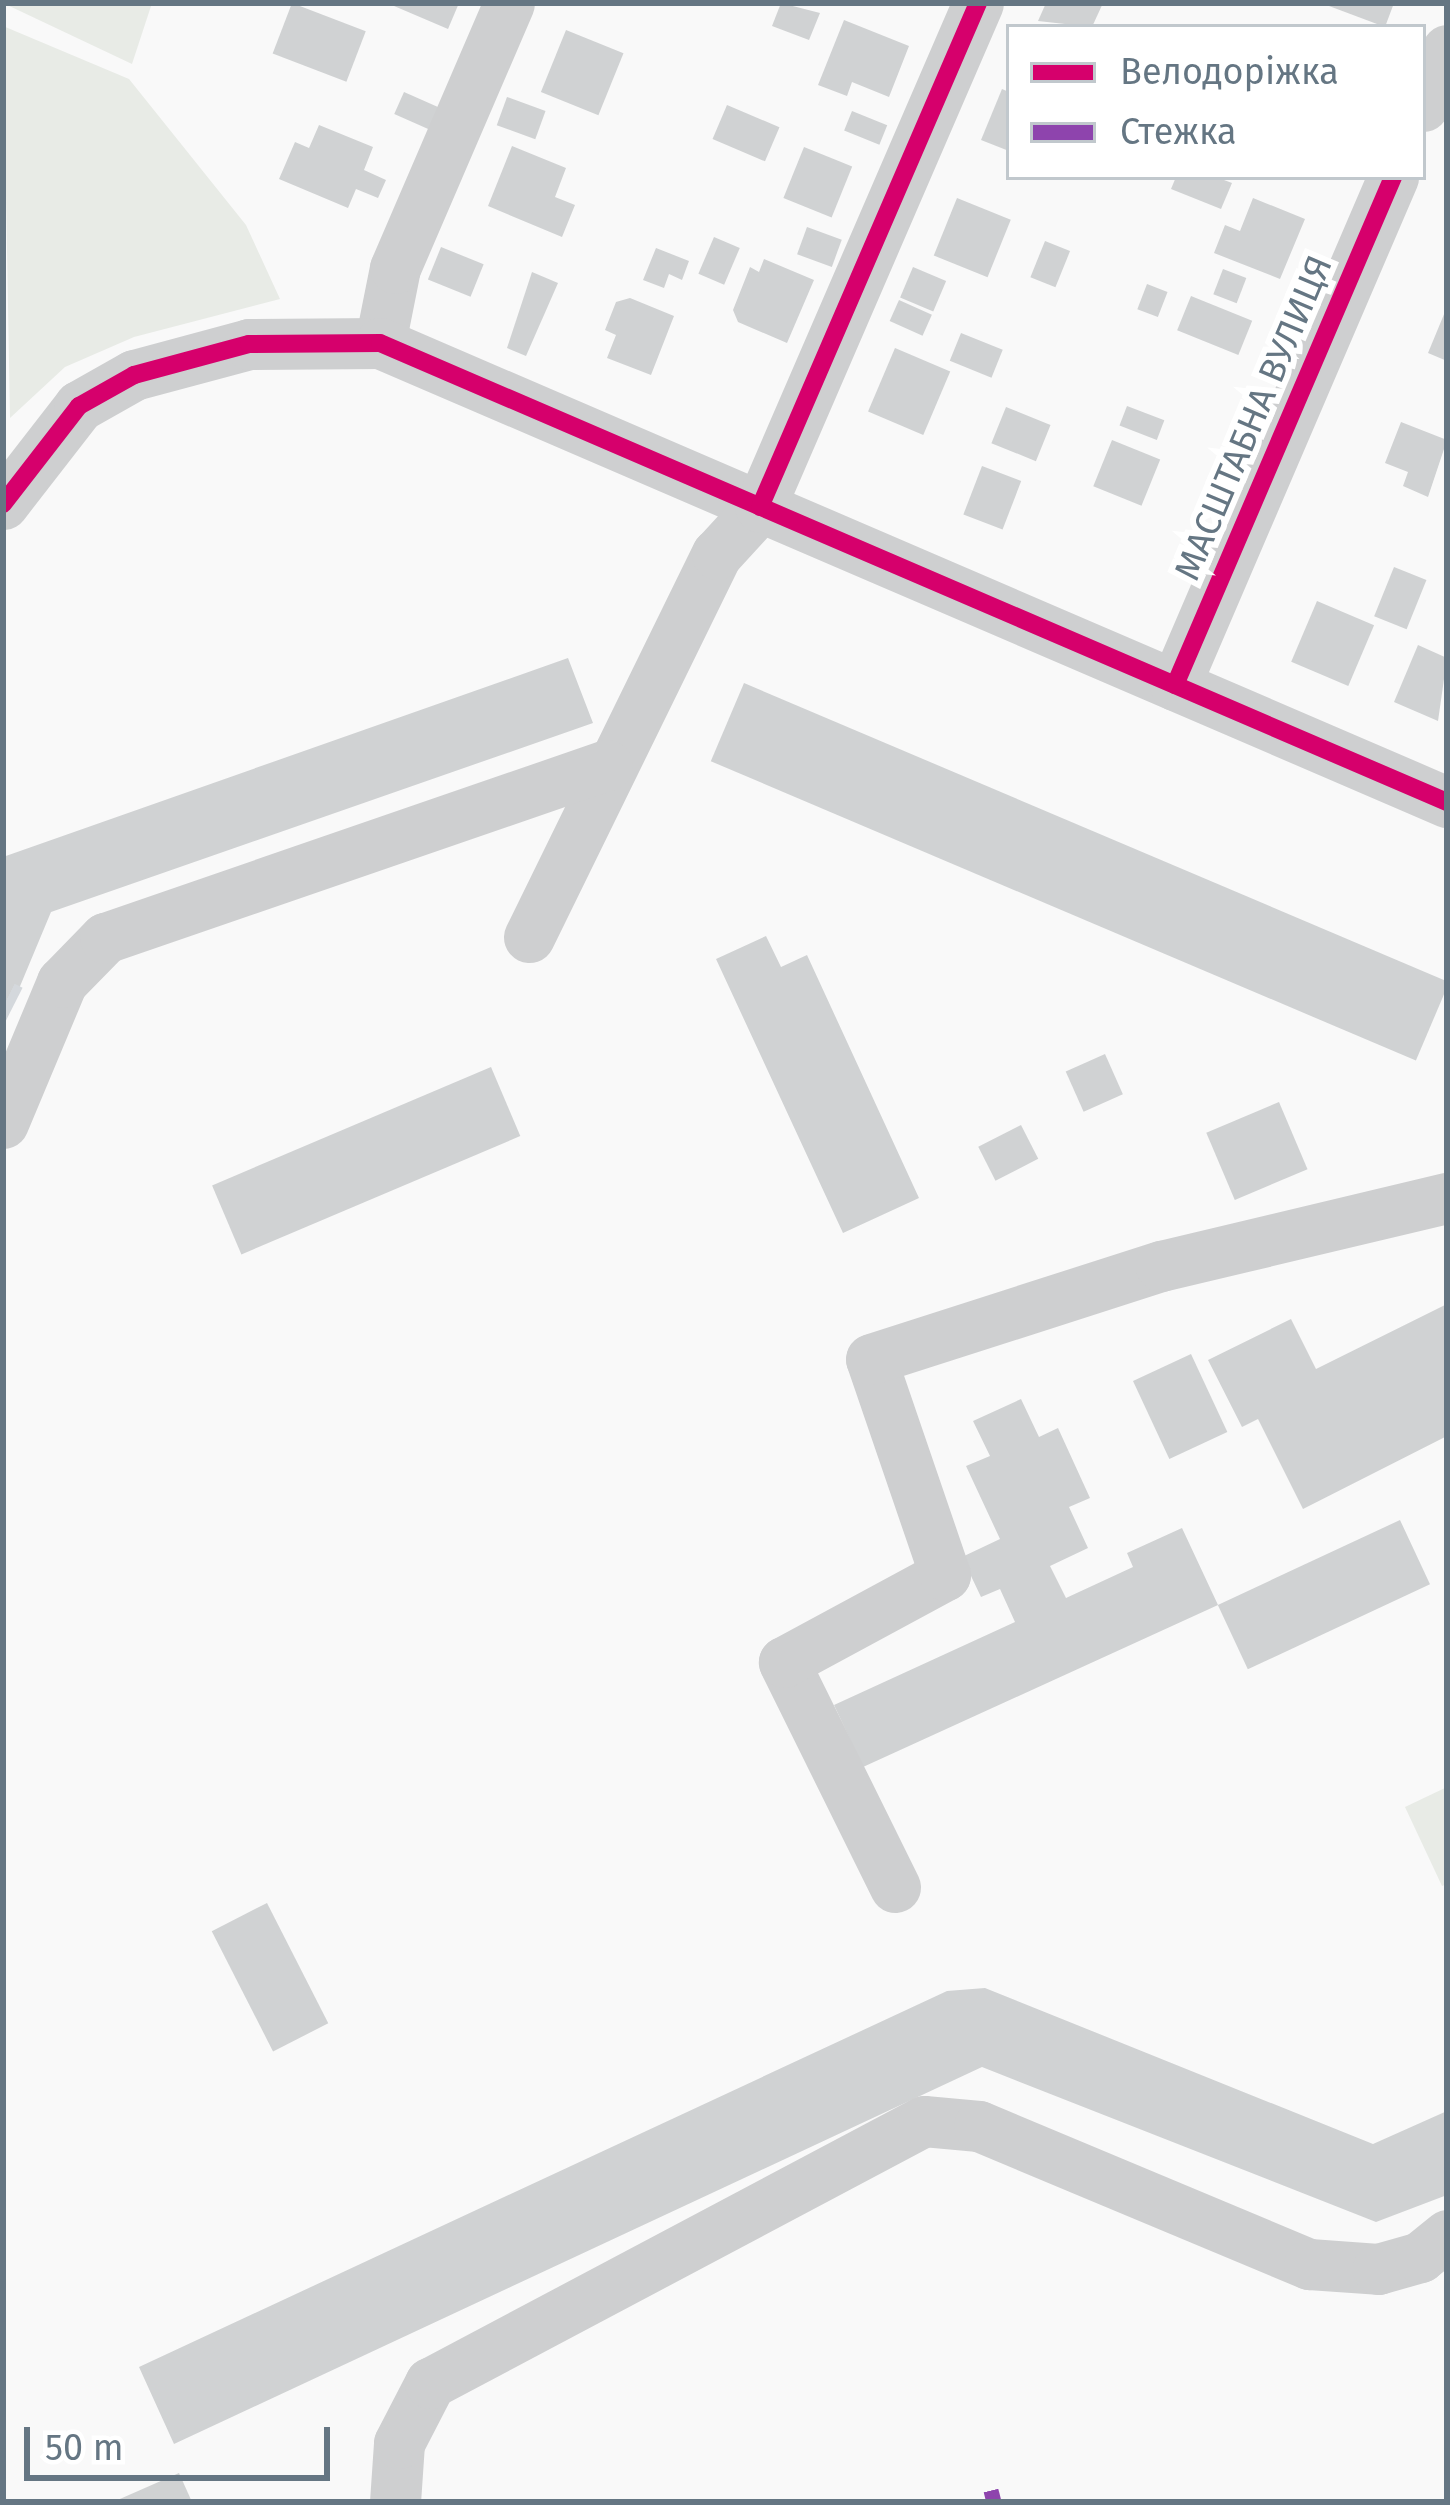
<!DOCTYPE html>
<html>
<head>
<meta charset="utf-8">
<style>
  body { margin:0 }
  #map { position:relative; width:1450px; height:2505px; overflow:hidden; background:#f9f9f9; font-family:"Fira Sans",sans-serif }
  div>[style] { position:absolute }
  .green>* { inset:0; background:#e8ebe6 }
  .building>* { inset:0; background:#d0d2d3; transform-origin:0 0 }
  .minor-tunnel>* { height:51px; margin-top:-25.5px; transform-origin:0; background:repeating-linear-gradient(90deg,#d4d8dc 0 51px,transparent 0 77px) }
  .minor>* { height:51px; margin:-25.5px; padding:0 25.5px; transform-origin:25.5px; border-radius:25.5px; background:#cecfd0 }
  .quiet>* { height:15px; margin-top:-7.5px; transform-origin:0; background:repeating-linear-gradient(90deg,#8e44ad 0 30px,transparent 0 45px) }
  .cycleway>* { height:18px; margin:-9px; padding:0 9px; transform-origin:9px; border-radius:9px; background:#d6006c }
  span { translate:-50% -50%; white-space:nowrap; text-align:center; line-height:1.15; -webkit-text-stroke:12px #fff; paint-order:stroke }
  .street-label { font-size:36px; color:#657683 }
  .frame { position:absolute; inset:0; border:6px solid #657683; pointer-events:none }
  .legend { position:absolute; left:1006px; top:24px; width:420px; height:156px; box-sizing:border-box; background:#fff; border:3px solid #c1c8cd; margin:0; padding:15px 21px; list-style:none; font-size:36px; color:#657683 }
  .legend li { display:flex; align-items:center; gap:24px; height:60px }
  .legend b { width:60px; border:3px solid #c1c8cd }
  .scale { position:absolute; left:24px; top:2427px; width:306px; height:54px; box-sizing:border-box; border:6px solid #657683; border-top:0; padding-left:15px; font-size:36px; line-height:42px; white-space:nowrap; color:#657683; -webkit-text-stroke:9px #fff; paint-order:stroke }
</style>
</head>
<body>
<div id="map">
  <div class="green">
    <div style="clip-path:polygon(3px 3px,152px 3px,132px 64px)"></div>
    <div style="clip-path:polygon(3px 26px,129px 79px,246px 225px,280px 299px,134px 337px,65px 367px,10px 418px)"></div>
    <div style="clip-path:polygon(1447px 1787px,1447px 1884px,1442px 1886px,1405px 1807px)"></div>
  </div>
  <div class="building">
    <div style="left:292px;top:3px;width:79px;height:54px;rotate:21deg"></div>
    <div style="clip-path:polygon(387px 3px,459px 3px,448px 29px)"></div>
    <div style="clip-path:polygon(781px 3px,820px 13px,809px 40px,772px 26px)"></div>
    <div style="clip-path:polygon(1046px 3px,1103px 3px,1092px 27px,1038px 21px)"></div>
    <div style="clip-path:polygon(1321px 3px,1394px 3px,1385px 27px)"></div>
    <div style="clip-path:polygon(844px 20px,909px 46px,889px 97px,852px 82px,847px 96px,818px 85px)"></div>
    <div style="left:566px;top:30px;width:62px;height:67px;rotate:22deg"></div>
    <div style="clip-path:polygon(1002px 89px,1009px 92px,1009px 151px,981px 140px)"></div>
    <div style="left:404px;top:92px;width:39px;height:24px;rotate:24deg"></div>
    <div style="left:507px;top:97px;width:41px;height:30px;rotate:20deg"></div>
    <div style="left:727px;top:105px;width:57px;height:37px;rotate:23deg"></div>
    <div style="left:852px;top:111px;width:38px;height:21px;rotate:22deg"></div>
    <div style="clip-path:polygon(319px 125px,373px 147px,364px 170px,386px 180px,378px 198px,356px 189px,348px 208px,279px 179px,295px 142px,309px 148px)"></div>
    <div style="clip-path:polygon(512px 146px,566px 168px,555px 197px,575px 205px,562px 237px,488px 206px)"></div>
    <div style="left:804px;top:147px;width:52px;height:55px;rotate:22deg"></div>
    <div style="clip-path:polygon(1176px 177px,1216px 177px,1232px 183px,1221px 209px,1171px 189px)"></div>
    <div style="left:957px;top:198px;width:58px;height:62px;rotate:22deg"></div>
    <div style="clip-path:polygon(1253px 198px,1305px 219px,1280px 279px,1214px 253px,1225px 225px,1240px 231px)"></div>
    <div style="left:807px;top:227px;width:37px;height:29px;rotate:20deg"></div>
    <div style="left:714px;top:237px;width:28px;height:40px;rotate:23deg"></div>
    <div style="left:1045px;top:241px;width:27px;height:39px;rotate:22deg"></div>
    <div style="left:441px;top:247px;width:46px;height:35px;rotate:22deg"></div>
    <div style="clip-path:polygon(656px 248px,689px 261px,682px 280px,669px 274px,664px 288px,643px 280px)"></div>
    <div style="clip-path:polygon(764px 259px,814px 280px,787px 343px,738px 322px,733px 310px,750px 267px,759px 272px)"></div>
    <div style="left:913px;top:267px;width:36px;height:33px;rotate:23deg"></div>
    <div style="left:1223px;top:269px;width:25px;height:27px;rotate:21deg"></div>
    <div style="clip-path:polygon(532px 272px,558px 283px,526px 356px,507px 348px)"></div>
    <div style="left:1147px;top:284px;width:22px;height:27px;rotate:21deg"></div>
    <div style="left:1191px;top:296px;width:66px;height:37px;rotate:22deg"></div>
    <div style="clip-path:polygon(630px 298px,674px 316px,651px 375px,607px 358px,616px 335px,605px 330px,616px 302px)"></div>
    <div style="left:899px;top:300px;width:36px;height:23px;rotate:24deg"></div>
    <div style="clip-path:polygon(1447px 307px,1447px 361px,1428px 353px)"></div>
    <div style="left:961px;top:333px;width:45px;height:30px;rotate:22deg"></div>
    <div style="left:895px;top:348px;width:60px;height:69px;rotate:23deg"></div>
    <div style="left:1127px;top:406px;width:40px;height:21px;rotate:21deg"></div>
    <div style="left:1006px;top:407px;width:48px;height:39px;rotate:22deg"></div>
    <div style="clip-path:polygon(1401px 422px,1447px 440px,1428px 497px,1403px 486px,1408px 472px,1385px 463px)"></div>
    <div style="left:1112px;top:440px;width:52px;height:50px;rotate:22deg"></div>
    <div style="left:982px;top:466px;width:42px;height:52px;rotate:21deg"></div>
    <div style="left:1394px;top:567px;width:35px;height:53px;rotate:22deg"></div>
    <div style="left:1317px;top:601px;width:62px;height:66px;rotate:23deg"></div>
    <div style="clip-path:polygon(1418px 645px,1447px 658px,1438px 721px,1394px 702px)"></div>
    <div style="clip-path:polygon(568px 658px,593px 723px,51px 912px,3px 1027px,3px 857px)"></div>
    <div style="left:744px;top:683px;width:766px;height:85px;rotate:23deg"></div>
    <div style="clip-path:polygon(766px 936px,781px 967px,807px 955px,919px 1198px,843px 1233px,716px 959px)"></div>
    <div style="left:1105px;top:1054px;width:44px;height:43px;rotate:66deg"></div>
    <div style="left:491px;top:1067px;width:75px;height:303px;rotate:67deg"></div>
    <div style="left:1279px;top:1102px;width:73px;height:79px;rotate:67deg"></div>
    <div style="left:1021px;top:1125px;width:38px;height:48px;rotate:63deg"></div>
    <div style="clip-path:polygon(1447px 1304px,1447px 1436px,1303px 1509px,1258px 1419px,1242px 1427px,1208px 1360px,1291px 1319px,1316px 1369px)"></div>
    <div style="left:1191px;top:1354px;width:86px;height:64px;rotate:65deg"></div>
    <div style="clip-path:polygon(1021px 1399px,1039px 1437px,1058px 1428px,1090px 1498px,1069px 1507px,1088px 1548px,1050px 1566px,1066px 1598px,1133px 1567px,1127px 1553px,1182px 1528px,1218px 1605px,863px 1767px,834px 1705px,1015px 1622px,1000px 1589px,981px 1597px,962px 1557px,1000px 1539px,966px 1466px,990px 1456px,973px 1421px)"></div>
    <div style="left:1400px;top:1520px;width:71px;height:201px;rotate:65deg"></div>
    <div style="left:267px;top:1903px;width:135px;height:62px;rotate:63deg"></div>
    <div style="clip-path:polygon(985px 1988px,1373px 2144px,1447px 2111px,1447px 2195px,1376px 2222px,982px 2067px,174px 2444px,139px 2367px,947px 1991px)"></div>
    <div style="clip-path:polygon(179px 2473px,192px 2502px,113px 2502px)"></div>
  </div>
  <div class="minor-tunnel">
    <div style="left:3px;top:1006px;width:9px;rotate:27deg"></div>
  </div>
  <div class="minor">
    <div style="left:1423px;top:106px;width:61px;rotate:-66.8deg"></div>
    <div style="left:380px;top:343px;width:76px;rotate:-78.7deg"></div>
    <div style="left:395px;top:268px;width:288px;rotate:-66.7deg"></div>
    <div style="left:3px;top:504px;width:124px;rotate:-52.2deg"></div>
    <div style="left:79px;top:406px;width:63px;rotate:-29.4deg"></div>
    <div style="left:134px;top:375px;width:119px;rotate:-15.1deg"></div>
    <div style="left:249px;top:344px;width:131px;rotate:-0.4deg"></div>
    <div style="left:380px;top:343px;width:1162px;rotate:23.28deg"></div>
    <div style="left:1175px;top:685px;width:553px;rotate:-66.77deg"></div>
    <div style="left:529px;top:937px;width:427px;rotate:-63.9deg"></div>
    <div style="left:717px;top:554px;width:64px;rotate:-47.5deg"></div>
    <div style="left:760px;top:507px;width:549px;rotate:-66.61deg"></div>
    <div style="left:3px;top:1123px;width:153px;rotate:-67.3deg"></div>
    <div style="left:62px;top:982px;width:62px;rotate:-45.7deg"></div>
    <div style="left:105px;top:938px;width:531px;rotate:-19.02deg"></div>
    <div style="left:895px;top:1887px;width:251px;rotate:-116.3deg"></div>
    <div style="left:784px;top:1662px;width:183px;rotate:-28.4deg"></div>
    <div style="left:945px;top:1575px;width:228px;rotate:-108.9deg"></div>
    <div style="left:871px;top:1359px;width:305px;rotate:-17.8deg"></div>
    <div style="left:1161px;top:1266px;width:294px;rotate:-13.4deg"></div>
    <div style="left:395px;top:2502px;width:59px;rotate:-86.1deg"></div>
    <div style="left:399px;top:2443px;width:68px;rotate:-62.7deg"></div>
    <div style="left:430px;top:2383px;width:559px;rotate:-27.94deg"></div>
    <div style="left:924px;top:2121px;width:55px;rotate:5.2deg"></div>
    <div style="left:979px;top:2126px;width:358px;rotate:22.7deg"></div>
    <div style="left:1309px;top:2264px;width:69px;rotate:4.1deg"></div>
    <div style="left:1378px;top:2269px;width:44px;rotate:-15.9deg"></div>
    <div style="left:1420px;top:2257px;width:35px;rotate:-39deg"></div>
  </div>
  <div class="quiet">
    <div style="left:991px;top:2490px;width:12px;rotate:76deg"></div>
  </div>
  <div class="cycleway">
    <div style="left:3px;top:504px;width:124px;rotate:-52.2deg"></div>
    <div style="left:79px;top:406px;width:63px;rotate:-29.4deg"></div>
    <div style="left:134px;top:375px;width:119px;rotate:-15.1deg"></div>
    <div style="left:249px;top:344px;width:131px;rotate:-0.4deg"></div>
    <div style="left:380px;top:343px;width:1162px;rotate:23.28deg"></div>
    <div style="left:760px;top:507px;width:549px;rotate:-66.61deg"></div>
    <div style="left:1175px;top:685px;width:553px;rotate:-66.77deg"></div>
  </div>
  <div class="street-label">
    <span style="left:1254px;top:418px;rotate:-67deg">МАСШТАБНА ВУЛИЦЯ</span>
  </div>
  <div class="frame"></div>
  <ul class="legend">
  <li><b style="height:15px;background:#d6006c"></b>Велодоріжка</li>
  <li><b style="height:15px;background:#8e44ad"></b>Стежка</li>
  </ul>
  <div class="scale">50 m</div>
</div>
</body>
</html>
